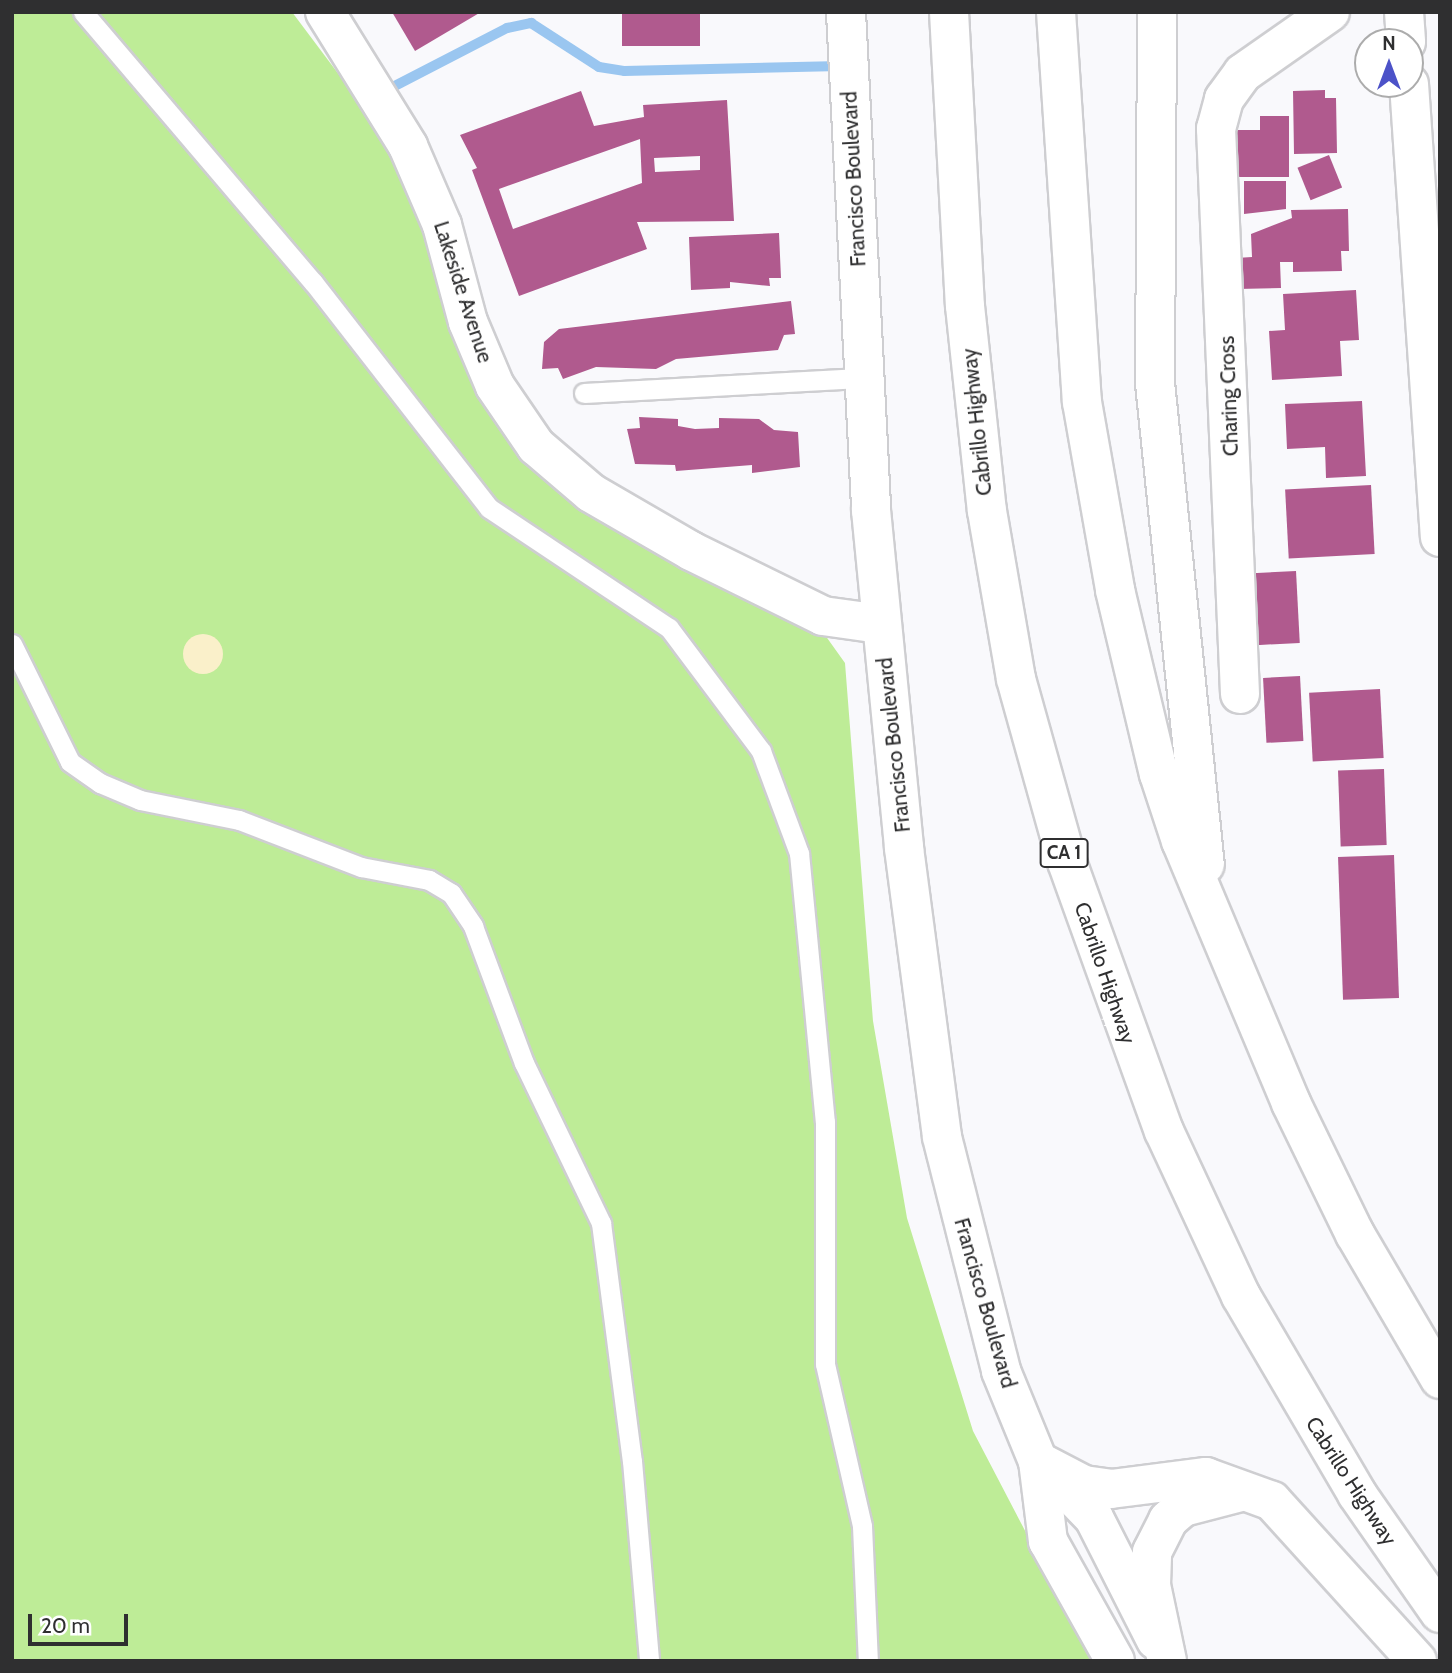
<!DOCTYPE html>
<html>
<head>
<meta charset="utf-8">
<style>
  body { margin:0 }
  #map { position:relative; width:1452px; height:1673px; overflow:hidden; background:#f9f9fc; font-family:Cabin,sans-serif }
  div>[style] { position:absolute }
  .green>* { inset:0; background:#beec97 }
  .sand>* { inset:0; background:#faf0ca }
  .round { border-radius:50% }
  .stream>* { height:10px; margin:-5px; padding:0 5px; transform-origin:5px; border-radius:5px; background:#9ac6f0 }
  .building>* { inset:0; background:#b05a8e; transform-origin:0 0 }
  .roads { filter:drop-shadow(2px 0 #ceced1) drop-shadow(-2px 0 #ceced1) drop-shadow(0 2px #ceced1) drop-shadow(0 -2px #ceced1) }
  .lane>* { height:19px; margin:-9.5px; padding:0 9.5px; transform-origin:9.5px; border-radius:9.5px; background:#fff }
  .street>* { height:38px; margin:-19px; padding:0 19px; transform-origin:19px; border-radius:19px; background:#fff }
  .secondary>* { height:38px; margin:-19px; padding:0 19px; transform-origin:19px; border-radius:19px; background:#fff }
  .highway>* { height:38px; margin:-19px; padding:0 19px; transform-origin:19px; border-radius:19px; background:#fff }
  span { translate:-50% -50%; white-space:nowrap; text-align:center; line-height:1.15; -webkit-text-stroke:7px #fff; paint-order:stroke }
  .shield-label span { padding:2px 5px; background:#fff; border:2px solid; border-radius:5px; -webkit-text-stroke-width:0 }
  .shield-label { font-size:19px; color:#2f2f30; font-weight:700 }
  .street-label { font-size:21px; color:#2f2f30 }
  .frame { position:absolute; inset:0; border:14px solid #2f2f30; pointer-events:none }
  .north { position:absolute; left:1354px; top:28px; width:70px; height:70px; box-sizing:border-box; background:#fff; border:2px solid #acacac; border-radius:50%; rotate:0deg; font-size:19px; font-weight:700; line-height:28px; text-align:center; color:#2f2f30 }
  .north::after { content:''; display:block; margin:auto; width:24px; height:32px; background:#4c52c8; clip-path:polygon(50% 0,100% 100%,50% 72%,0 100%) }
  .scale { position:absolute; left:28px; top:1614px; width:100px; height:32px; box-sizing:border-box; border:4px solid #2f2f30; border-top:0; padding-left:9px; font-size:21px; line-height:24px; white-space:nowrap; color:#2f2f30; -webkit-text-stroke:5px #fff; paint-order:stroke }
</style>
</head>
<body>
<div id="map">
  <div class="green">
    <div style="clip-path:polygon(12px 12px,292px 12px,397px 152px,527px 455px,820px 628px,845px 663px,873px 1021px,907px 1218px,973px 1431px,1093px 1661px,12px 1661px)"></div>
  </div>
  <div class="sand">
    <div class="round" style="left:183px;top:634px;width:40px;height:40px"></div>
  </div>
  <div class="stream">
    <div style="left:385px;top:91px;width:137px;rotate:-27.3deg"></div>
    <div style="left:507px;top:28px;width:25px;rotate:-12deg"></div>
    <div style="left:531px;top:23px;width:81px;rotate:32.9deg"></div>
    <div style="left:599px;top:67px;width:25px;rotate:9deg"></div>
    <div style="left:624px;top:71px;width:217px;rotate:-1.3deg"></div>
  </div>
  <div class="building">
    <div style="clip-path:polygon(392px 12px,481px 12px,415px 51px)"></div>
    <div style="left:622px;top:12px;width:78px;height:34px"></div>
    <div style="clip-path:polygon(1325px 90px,1325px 98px,1336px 98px,1337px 153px,1294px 154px,1293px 91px)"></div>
    <div style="clip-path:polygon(evenodd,581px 91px,594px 126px,644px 117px,643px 105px,727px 100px,734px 221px,637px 222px,647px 249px,519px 296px,472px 170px,477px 168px,460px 135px,581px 91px,640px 139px,642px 183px,513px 229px,499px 189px,640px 139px,581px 91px,700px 156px,700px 170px,655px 172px,654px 158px,700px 156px)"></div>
    <div style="clip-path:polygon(1260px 116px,1289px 116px,1289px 177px,1229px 177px,1229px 130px,1260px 130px)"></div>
    <div style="left:1329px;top:155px;width:35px;height:34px;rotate:68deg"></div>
    <div style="clip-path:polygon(1244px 181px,1286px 181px,1286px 209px,1244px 214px)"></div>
    <div style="clip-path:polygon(1348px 209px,1349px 251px,1341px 251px,1342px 271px,1293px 272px,1293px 262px,1280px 262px,1281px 288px,1237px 289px,1236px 258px,1252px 257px,1251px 234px,1292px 218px,1291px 210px)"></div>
    <div style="clip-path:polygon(779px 233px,781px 278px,769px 278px,770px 286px,730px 282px,730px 288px,691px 290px,689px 237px)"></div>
    <div style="clip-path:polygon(1356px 290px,1359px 340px,1340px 341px,1342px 376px,1272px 380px,1269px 331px,1285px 330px,1283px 294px)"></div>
    <div style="clip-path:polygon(791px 301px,795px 334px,784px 335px,778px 350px,676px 359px,656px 369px,596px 367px,563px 379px,558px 368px,542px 369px,544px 342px,559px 329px)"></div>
    <div style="clip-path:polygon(1362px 401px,1366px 476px,1326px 478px,1325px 447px,1287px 449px,1285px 404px)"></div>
    <div style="clip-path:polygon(639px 417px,678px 419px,678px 426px,695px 429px,719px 428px,719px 418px,759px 419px,774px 430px,798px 432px,800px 467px,752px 473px,752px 465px,676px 471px,675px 465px,635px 464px,627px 429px,640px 428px)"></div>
    <div style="left:1371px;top:485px;width:69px;height:86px;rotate:87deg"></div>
    <div style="left:1296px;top:571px;width:72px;height:44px;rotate:87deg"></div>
    <div style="left:1300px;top:676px;width:65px;height:37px;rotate:87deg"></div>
    <div style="left:1380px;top:689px;width:69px;height:71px;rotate:87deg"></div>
    <div style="left:1384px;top:769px;width:76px;height:46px;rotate:88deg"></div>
    <div style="left:1394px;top:855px;width:143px;height:56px;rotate:88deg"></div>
  </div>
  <div class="roads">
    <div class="lane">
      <div style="left:83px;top:12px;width:355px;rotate:49.6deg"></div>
      <div style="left:313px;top:282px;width:286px;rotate:52.1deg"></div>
      <div style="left:489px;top:508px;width:216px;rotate:33.7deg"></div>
      <div style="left:669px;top:628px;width:154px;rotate:53.2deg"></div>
      <div style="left:761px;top:751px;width:109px;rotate:69.6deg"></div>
      <div style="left:799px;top:853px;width:270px;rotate:84.5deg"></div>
      <div style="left:825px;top:1122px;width:242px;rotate:90deg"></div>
      <div style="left:825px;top:1364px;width:166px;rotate:77.1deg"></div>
      <div style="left:862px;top:1526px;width:135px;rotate:87.5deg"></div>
      <div style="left:584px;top:393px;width:281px;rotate:-3.1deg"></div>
      <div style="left:12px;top:644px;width:131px;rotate:63.8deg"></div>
      <div style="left:70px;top:762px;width:37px;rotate:35deg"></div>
      <div style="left:100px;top:783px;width:43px;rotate:23deg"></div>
      <div style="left:140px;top:800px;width:101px;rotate:11.4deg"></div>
      <div style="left:239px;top:820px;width:131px;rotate:21.1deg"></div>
      <div style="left:361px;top:867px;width:69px;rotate:10.8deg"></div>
      <div style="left:429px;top:880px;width:26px;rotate:31deg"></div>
      <div style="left:451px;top:893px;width:40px;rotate:56deg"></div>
      <div style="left:473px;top:926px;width:146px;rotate:69.6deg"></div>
      <div style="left:524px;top:1063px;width:178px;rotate:64.3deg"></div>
      <div style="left:601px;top:1223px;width:240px;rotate:82.6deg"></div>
      <div style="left:632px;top:1461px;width:201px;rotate:85.1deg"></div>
    </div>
    <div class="street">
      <div style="left:325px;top:12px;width:158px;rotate:58.2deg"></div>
      <div style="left:408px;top:146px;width:86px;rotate:66.7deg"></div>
      <div style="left:442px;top:225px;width:100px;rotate:75deg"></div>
      <div style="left:468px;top:322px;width:69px;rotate:67.1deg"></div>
      <div style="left:495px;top:386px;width:73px;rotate:55.7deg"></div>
      <div style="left:536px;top:446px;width:72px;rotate:40.5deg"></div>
      <div style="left:591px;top:493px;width:116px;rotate:30.1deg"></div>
      <div style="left:691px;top:551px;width:147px;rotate:26.2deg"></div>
      <div style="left:823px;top:616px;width:59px;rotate:7.9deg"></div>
      <div style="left:1404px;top:12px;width:30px;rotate:86deg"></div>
      <div style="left:1409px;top:84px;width:454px;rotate:86.1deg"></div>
      <div style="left:1240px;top:694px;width:566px;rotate:-92.43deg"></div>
      <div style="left:1216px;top:129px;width:31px;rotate:-75deg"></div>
      <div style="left:1224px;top:99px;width:32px;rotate:-54deg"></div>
      <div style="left:1243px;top:73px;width:106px;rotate:-35deg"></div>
    </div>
    <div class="secondary">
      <div style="left:846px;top:12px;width:499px;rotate:87.1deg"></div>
      <div style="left:871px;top:510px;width:340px;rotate:84.4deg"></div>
      <div style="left:904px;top:848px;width:291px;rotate:82.5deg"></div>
      <div style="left:942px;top:1137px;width:241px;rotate:75.8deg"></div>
      <div style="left:1001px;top:1371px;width:97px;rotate:67.7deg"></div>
      <div style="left:1038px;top:1461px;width:81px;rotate:82.9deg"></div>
      <div style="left:1048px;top:1541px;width:137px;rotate:60.8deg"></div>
      <div style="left:1044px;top:1466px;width:72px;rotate:46.1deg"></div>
      <div style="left:1094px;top:1518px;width:137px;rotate:63.1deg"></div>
    </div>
    <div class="highway">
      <div style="left:949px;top:12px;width:294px;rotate:86.9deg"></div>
      <div style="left:965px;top:306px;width:206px;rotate:83.9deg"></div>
      <div style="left:987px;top:511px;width:170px;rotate:80.2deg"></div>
      <div style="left:1016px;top:679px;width:190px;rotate:74.4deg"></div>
      <div style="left:1067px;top:862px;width:286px;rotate:70.2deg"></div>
      <div style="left:1164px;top:1131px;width:182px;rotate:65deg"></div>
      <div style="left:1241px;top:1296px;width:229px;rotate:59.6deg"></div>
      <div style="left:1357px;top:1494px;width:145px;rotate:55.1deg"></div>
      <div style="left:1056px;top:12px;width:391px;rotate:86.2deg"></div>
      <div style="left:1082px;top:402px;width:191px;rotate:80deg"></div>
      <div style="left:1115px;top:590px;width:189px;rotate:76.6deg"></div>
      <div style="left:1159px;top:774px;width:71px;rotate:71.8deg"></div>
      <div style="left:1181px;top:841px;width:284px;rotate:67.2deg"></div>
      <div style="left:1291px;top:1103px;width:146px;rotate:64deg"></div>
      <div style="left:1355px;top:1234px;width:168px;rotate:59.6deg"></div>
      <div style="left:1157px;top:12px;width:371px;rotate:90.3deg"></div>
      <div style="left:1155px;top:383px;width:484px;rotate:84.1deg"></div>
      <div style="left:1038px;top:1461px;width:52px;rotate:27.6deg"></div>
      <div style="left:1084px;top:1485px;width:27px;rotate:8deg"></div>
      <div style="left:1111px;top:1489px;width:96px;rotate:-7.2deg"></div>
      <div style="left:1206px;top:1477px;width:70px;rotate:20deg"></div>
      <div style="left:1272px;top:1501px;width:216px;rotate:47.8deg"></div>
      <div style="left:1167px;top:1661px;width:78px;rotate:-101.9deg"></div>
      <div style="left:1151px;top:1585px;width:33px;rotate:-88deg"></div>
      <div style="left:1152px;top:1552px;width:36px;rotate:-63deg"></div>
      <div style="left:1168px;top:1520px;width:20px;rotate:-41deg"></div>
      <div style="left:1183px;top:1507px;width:60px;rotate:-14.5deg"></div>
    </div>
  </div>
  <div class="shield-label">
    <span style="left:1064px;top:853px">CA 1</span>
  </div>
  <div class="street-label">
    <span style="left:854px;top:179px;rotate:-93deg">Francisco Boulevard</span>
    <span style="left:463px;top:292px;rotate:72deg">Lakeside Avenue</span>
    <span style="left:1229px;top:396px;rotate:-92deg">Charing Cross</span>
    <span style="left:977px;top:422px;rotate:-96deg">Cabrillo Highway</span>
    <span style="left:894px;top:745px;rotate:-96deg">Francisco Boulevard</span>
    <span style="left:1105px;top:973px;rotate:71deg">Cabrillo Highway</span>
    <span style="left:985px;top:1303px;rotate:74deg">Francisco Boulevard</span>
    <span style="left:1351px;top:1481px;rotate:57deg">Cabrillo Highway</span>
  </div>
  <div class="frame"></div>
  <div class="north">N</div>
  <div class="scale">20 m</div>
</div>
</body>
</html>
